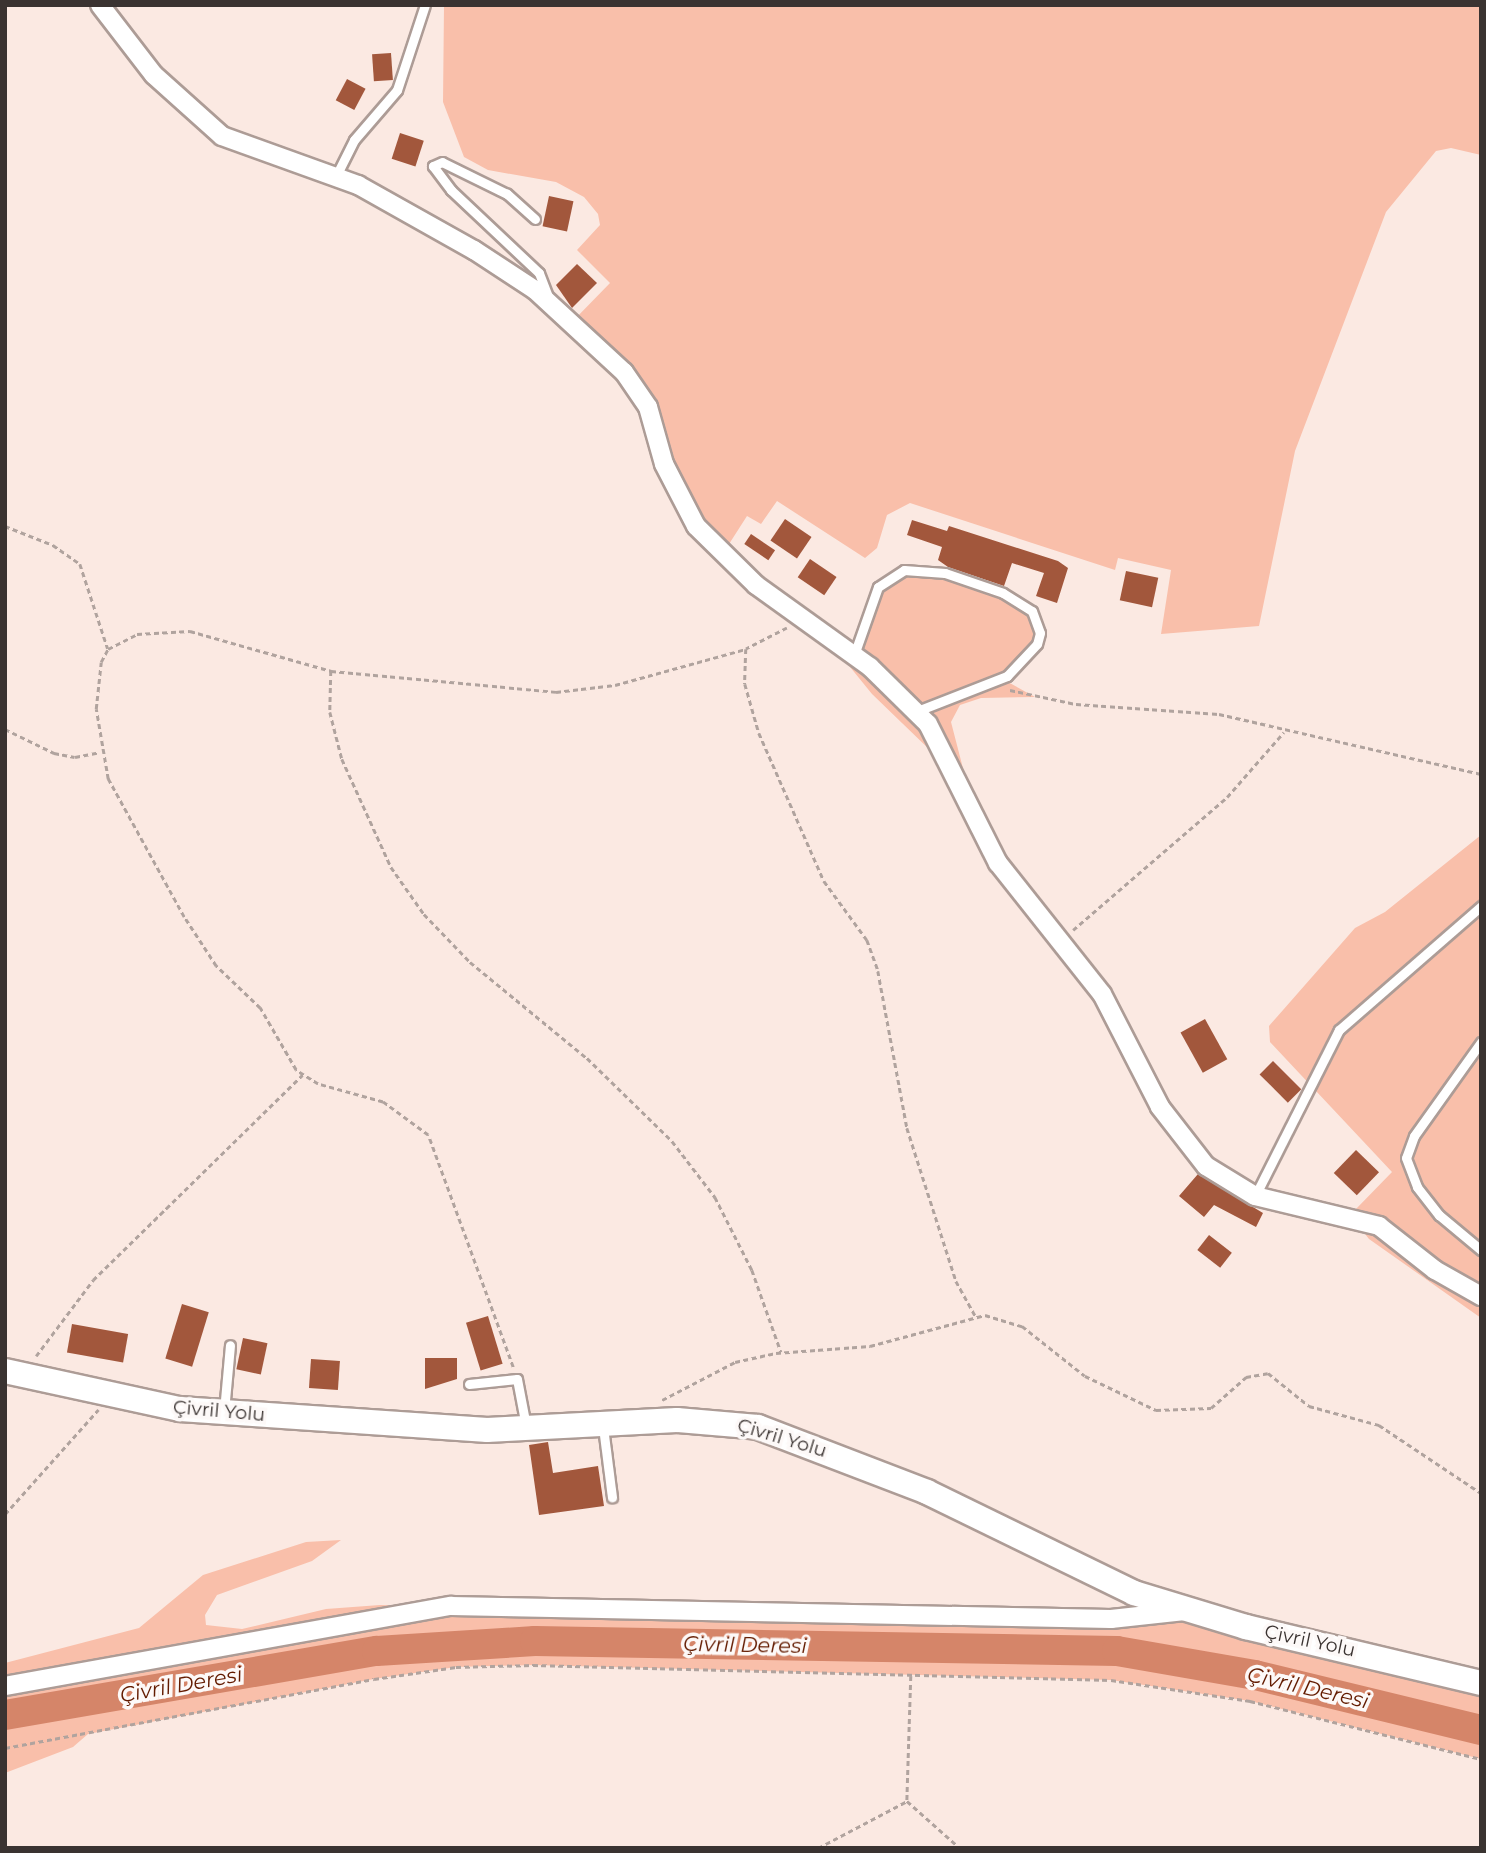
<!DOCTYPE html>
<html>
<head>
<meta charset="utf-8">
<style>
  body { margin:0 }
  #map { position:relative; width:1486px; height:1853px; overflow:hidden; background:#fbe9e2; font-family:Montserrat,sans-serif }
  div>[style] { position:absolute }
  .green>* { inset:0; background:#f9bfaa }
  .river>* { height:30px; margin:-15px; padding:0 15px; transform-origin:15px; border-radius:15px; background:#d58569 }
  .building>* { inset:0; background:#a2573c; transform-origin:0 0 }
  .path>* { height:2.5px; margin-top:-1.25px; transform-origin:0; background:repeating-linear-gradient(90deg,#b0a39e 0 5px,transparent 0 8.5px) }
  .roads { filter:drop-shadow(2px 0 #ad9c96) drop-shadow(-2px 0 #ad9c96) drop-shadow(0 2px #ad9c96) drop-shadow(0 -2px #ad9c96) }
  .lane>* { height:9px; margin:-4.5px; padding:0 4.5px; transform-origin:4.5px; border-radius:4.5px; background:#fff }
  .street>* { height:18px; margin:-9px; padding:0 9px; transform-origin:9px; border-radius:9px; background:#fff }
  .secondary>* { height:24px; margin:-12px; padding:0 12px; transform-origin:12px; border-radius:12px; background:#fff }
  span { translate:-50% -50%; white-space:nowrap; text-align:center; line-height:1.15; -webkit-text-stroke:7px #fdf9f8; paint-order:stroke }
  .street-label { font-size:19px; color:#3a3331 }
  .water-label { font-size:21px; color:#631b00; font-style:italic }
  .frame { position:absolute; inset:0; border:7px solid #3a3331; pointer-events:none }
</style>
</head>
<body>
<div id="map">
  <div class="green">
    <div style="clip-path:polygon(444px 5px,1481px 5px,1481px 155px,1451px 148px,1436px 151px,1386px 212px,1295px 451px,1259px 626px,1161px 634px,1171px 570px,1118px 558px,1115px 570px,910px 503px,887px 515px,877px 548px,865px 558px,777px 501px,761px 524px,747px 516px,722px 555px,696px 526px,648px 407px,572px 322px,610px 283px,577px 250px,600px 225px,598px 214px,584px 197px,556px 182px,488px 170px,464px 157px,443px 102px)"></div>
    <div style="clip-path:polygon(927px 569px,1023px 602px,1040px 633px,1006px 681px,1035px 697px,981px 698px,960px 705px,951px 722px,979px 830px,959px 807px,932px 752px,872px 694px,824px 635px,854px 655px,886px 578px)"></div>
    <div style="clip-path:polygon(1481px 835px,1481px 1318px,1369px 1239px,1358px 1225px,1356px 1209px,1392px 1172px,1270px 1042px,1269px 1026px,1355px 928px,1385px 912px)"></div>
    <div style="clip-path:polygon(341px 1540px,312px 1561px,217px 1595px,205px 1615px,206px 1625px,242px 1629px,326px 1609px,380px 1605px,1111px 1619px,1192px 1610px,1481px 1683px,1481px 1759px,1250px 1701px,1111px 1680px,533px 1665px,456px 1667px,374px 1679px,88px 1734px,73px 1747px,5px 1773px,5px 1663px,139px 1628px,203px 1575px,306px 1542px)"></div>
  </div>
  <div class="river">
    <div style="left:5px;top:1715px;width:377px;rotate:-9.8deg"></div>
    <div style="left:377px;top:1651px;width:158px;rotate:-3.6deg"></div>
    <div style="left:535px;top:1641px;width:582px;rotate:0.98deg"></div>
    <div style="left:1117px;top:1651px;width:140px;rotate:9.9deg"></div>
    <div style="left:1255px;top:1675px;width:233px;rotate:13.7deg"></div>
  </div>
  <div class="building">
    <div style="left:391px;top:53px;width:27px;height:19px;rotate:86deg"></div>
    <div style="left:347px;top:79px;width:21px;height:24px;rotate:28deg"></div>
    <div style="left:400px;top:133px;width:25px;height:27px;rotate:18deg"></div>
    <div style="left:549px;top:196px;width:25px;height:31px;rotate:12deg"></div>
    <div style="clip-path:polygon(577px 264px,597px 283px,572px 308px,556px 285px)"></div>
    <div style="left:785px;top:519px;width:32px;height:26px;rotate:34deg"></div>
    <div style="clip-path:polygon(912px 520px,947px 531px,949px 526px,1058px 561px,1068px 568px,1057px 603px,1036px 596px,1044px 573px,1012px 563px,1004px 586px,948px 567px,938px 560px,942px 547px,907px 535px)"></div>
    <div style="left:751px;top:534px;width:29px;height:12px;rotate:34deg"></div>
    <div style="left:810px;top:559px;width:32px;height:22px;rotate:34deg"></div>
    <div style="left:1126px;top:571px;width:33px;height:30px;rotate:12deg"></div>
    <div style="left:1205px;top:1019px;width:46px;height:28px;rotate:61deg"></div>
    <div style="left:1273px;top:1061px;width:40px;height:19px;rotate:45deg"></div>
    <div style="left:1356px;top:1150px;width:32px;height:32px;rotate:44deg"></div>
    <div style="clip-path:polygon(1198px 1174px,1263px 1213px,1256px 1227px,1214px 1205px,1204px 1217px,1179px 1196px)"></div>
    <div style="left:1209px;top:1235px;width:29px;height:19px;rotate:38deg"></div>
    <div style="left:182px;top:1304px;width:28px;height:57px;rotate:17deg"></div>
    <div style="left:488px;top:1316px;width:50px;height:23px;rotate:73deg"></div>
    <div style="left:72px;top:1324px;width:57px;height:29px;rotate:10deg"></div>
    <div style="left:243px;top:1338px;width:25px;height:32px;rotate:12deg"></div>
    <div style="clip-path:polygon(425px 1358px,457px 1358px,457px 1379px,425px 1389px)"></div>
    <div style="left:311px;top:1359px;width:29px;height:29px;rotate:4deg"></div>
    <div style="clip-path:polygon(548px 1442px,553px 1473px,598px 1466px,604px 1506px,539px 1515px,529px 1445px)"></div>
  </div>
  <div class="path">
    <div style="left:5px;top:526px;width:52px;rotate:21.6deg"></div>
    <div style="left:53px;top:545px;width:33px;rotate:35deg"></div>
    <div style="left:80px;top:564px;width:89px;rotate:71.8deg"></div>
    <div style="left:787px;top:628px;width:46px;rotate:152.9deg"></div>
    <div style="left:746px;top:649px;width:35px;rotate:92deg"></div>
    <div style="left:745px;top:684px;width:51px;rotate:74.1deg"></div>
    <div style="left:759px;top:733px;width:162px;rotate:66.3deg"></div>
    <div style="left:824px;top:881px;width:73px;rotate:53.9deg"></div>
    <div style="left:867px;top:940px;width:33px;rotate:70deg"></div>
    <div style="left:878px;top:971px;width:160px;rotate:79.5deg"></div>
    <div style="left:907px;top:1128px;width:161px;rotate:72.2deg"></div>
    <div style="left:956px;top:1281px;width:41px;rotate:60.9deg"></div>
    <div style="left:331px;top:671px;width:41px;rotate:91.4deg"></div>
    <div style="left:330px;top:712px;width:49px;rotate:75.7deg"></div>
    <div style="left:342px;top:759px;width:119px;rotate:65.6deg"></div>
    <div style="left:391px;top:867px;width:57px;rotate:54.9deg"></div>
    <div style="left:424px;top:914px;width:66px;rotate:46.2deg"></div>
    <div style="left:470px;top:962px;width:151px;rotate:39.4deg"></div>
    <div style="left:587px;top:1058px;width:119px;rotate:44.3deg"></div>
    <div style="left:672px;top:1141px;width:71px;rotate:52.5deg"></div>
    <div style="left:715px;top:1197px;width:82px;rotate:63.1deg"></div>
    <div style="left:752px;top:1270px;width:87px;rotate:70.5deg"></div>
    <div style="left:1010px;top:690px;width:67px;rotate:12deg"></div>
    <div style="left:1076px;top:704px;width:143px;rotate:4deg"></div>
    <div style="left:1219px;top:714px;width:269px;rotate:12.9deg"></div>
    <div style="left:5px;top:729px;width:55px;rotate:26.1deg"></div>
    <div style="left:54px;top:753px;width:21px;rotate:11deg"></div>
    <div style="left:75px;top:757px;width:25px;rotate:-11deg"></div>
    <div style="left:1073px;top:930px;width:203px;rotate:-40.8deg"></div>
    <div style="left:1227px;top:797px;width:86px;rotate:-48.8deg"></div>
    <div style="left:36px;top:1356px;width:95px;rotate:-53.1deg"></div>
    <div style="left:93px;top:1280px;width:293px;rotate:-44.4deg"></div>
    <div style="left:513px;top:1367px;width:247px;rotate:-110.1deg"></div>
    <div style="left:428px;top:1135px;width:56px;rotate:-143.7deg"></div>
    <div style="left:383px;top:1102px;width:67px;rotate:-164.5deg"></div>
    <div style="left:318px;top:1084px;width:26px;rotate:-148deg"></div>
    <div style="left:296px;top:1070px;width:72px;rotate:-120.1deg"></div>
    <div style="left:260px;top:1008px;width:61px;rotate:-136.3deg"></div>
    <div style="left:216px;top:966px;width:59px;rotate:-123.1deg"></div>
    <div style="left:184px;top:917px;width:158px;rotate:-118.8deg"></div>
    <div style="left:108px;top:779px;width:71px;rotate:-99.7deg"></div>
    <div style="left:96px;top:709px;width:47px;rotate:-83.9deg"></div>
    <div style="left:101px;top:662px;width:15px;rotate:-62deg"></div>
    <div style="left:108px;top:649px;width:33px;rotate:-27deg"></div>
    <div style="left:137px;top:634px;width:53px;rotate:-3.2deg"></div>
    <div style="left:190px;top:631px;width:147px;rotate:15.8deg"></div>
    <div style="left:331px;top:671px;width:226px;rotate:5.3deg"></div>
    <div style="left:556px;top:692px;width:59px;rotate:-6.8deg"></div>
    <div style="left:615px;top:685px;width:136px;rotate:-15.4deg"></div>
    <div style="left:662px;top:1400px;width:82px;rotate:-27.5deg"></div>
    <div style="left:735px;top:1362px;width:42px;rotate:-12.4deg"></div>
    <div style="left:776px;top:1353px;width:94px;rotate:-4.3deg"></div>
    <div style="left:870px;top:1346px;width:119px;rotate:-15.1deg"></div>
    <div style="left:985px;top:1315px;width:39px;rotate:17deg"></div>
    <div style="left:1022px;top:1326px;width:80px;rotate:38.4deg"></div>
    <div style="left:1085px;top:1376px;width:79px;rotate:25.6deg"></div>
    <div style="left:1156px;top:1410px;width:55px;rotate:-2.1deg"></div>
    <div style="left:1211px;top:1408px;width:47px;rotate:-41.5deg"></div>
    <div style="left:1246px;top:1377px;width:22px;rotate:-10deg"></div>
    <div style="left:1268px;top:1373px;width:53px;rotate:38.8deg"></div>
    <div style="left:1309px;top:1406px;width:73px;rotate:15.2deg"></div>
    <div style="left:1379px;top:1425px;width:123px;rotate:33.7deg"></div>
    <div style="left:5px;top:1514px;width:140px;rotate:-48.2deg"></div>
    <div style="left:911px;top:1676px;width:125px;rotate:91.8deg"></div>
    <div style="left:907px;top:1801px;width:71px;rotate:41.6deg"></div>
    <div style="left:5px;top:1748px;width:375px;rotate:-10.6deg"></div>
    <div style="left:374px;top:1679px;width:83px;rotate:-8.3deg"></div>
    <div style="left:456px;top:1667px;width:77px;rotate:-1.5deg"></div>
    <div style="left:533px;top:1665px;width:578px;rotate:1.49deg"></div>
    <div style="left:1111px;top:1680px;width:141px;rotate:8.6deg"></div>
    <div style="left:1250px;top:1701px;width:238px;rotate:14.1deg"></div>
    <div style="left:818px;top:1848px;width:101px;rotate:-27.8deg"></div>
  </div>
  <div class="roads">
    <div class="lane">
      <div style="left:336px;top:176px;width:40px;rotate:-63.4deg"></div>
      <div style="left:354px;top:140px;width:66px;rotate:-49.3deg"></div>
      <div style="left:397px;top:90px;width:89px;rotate:-71.8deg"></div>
      <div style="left:535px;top:219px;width:38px;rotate:-138deg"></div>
      <div style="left:507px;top:194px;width:72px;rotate:-153.8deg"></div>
      <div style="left:442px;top:162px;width:10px;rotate:156deg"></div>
      <div style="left:433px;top:166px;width:30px;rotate:53deg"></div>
      <div style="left:451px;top:190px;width:121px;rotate:43.3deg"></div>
      <div style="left:539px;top:273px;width:30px;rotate:69deg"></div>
      <div style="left:854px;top:655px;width:72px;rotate:-70.6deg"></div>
      <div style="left:878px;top:587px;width:31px;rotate:-33deg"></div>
      <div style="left:904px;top:570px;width:41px;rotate:4.2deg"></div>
      <div style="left:945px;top:573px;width:61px;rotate:19deg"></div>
      <div style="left:1003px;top:593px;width:34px;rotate:32deg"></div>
      <div style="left:1032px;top:611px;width:23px;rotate:70deg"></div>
      <div style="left:1040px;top:633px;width:11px;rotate:105deg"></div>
      <div style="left:1037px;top:644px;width:44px;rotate:133.2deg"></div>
      <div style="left:1007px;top:676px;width:97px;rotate:158.7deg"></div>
      <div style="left:1481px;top:1042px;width:115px;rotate:125.5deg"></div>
      <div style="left:1414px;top:1136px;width:23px;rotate:110deg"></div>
      <div style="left:1406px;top:1158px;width:31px;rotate:69deg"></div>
      <div style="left:1417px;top:1187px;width:36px;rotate:52deg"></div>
      <div style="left:1439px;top:1215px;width:55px;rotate:39.8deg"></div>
      <div style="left:1255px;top:1196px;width:186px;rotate:-63.2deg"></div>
      <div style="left:1339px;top:1030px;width:189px;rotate:-41.1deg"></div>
      <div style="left:469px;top:1384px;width:48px;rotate:-5.9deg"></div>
      <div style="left:517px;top:1379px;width:48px;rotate:79.2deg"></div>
      <div style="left:224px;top:1411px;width:66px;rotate:-84.8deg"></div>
      <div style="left:603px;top:1427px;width:71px;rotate:82.7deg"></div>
    </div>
    <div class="street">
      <div style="left:100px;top:5px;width:88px;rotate:52.4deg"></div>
      <div style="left:154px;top:75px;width:91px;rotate:41.9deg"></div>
      <div style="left:222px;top:136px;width:145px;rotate:19.8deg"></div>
      <div style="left:358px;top:185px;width:133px;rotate:29.3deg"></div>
      <div style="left:474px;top:250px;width:73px;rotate:33.3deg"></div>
      <div style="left:535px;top:290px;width:121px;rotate:42.7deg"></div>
      <div style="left:624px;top:372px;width:42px;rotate:55.6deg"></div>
      <div style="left:648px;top:407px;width:59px;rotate:74.3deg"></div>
      <div style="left:664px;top:464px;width:70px;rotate:62.7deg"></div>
      <div style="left:696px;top:526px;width:84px;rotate:44.5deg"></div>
      <div style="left:756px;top:585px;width:140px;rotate:35.7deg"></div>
      <div style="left:870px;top:667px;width:81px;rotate:44.5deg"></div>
      <div style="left:928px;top:724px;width:156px;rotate:63.3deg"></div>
      <div style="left:998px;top:863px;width:167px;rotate:51.6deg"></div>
      <div style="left:1102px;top:994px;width:127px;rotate:62.8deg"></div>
      <div style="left:1160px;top:1107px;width:75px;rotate:52.1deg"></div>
      <div style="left:1206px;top:1166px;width:57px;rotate:31.5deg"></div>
      <div style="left:1255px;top:1196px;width:128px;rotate:13.6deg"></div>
      <div style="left:1379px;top:1226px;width:71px;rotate:38.2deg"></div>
      <div style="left:1435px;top:1270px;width:53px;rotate:29.5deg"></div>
      <div style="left:5px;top:1686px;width:453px;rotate:-10.2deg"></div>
      <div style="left:451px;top:1606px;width:660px;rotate:1.13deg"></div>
      <div style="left:1111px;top:1619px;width:74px;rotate:-6.2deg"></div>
    </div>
    <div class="secondary">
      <div style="left:5px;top:1371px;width:179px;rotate:12.3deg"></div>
      <div style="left:180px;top:1409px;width:308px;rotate:3.9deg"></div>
      <div style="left:487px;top:1430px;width:190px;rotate:-3deg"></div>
      <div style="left:677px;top:1420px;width:81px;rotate:4.9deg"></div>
      <div style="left:758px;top:1427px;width:181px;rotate:21deg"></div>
      <div style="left:927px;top:1492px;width:230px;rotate:26deg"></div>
      <div style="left:1134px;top:1593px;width:117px;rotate:16.9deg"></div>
      <div style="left:1246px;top:1627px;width:242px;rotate:13.4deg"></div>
    </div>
  </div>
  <div class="street-label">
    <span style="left:219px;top:1411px;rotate:5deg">Çivril Yolu</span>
    <span style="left:782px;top:1438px;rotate:17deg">Çivril Yolu</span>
    <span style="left:1310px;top:1641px;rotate:12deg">Çivril Yolu</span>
  </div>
  <div class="water-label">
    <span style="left:745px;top:1645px;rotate:1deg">Çivril Deresi</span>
    <span style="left:181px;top:1685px;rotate:-10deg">Çivril Deresi</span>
    <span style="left:1308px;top:1688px;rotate:13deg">Çivril Deresi</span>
  </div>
  <div class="frame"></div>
</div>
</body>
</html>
